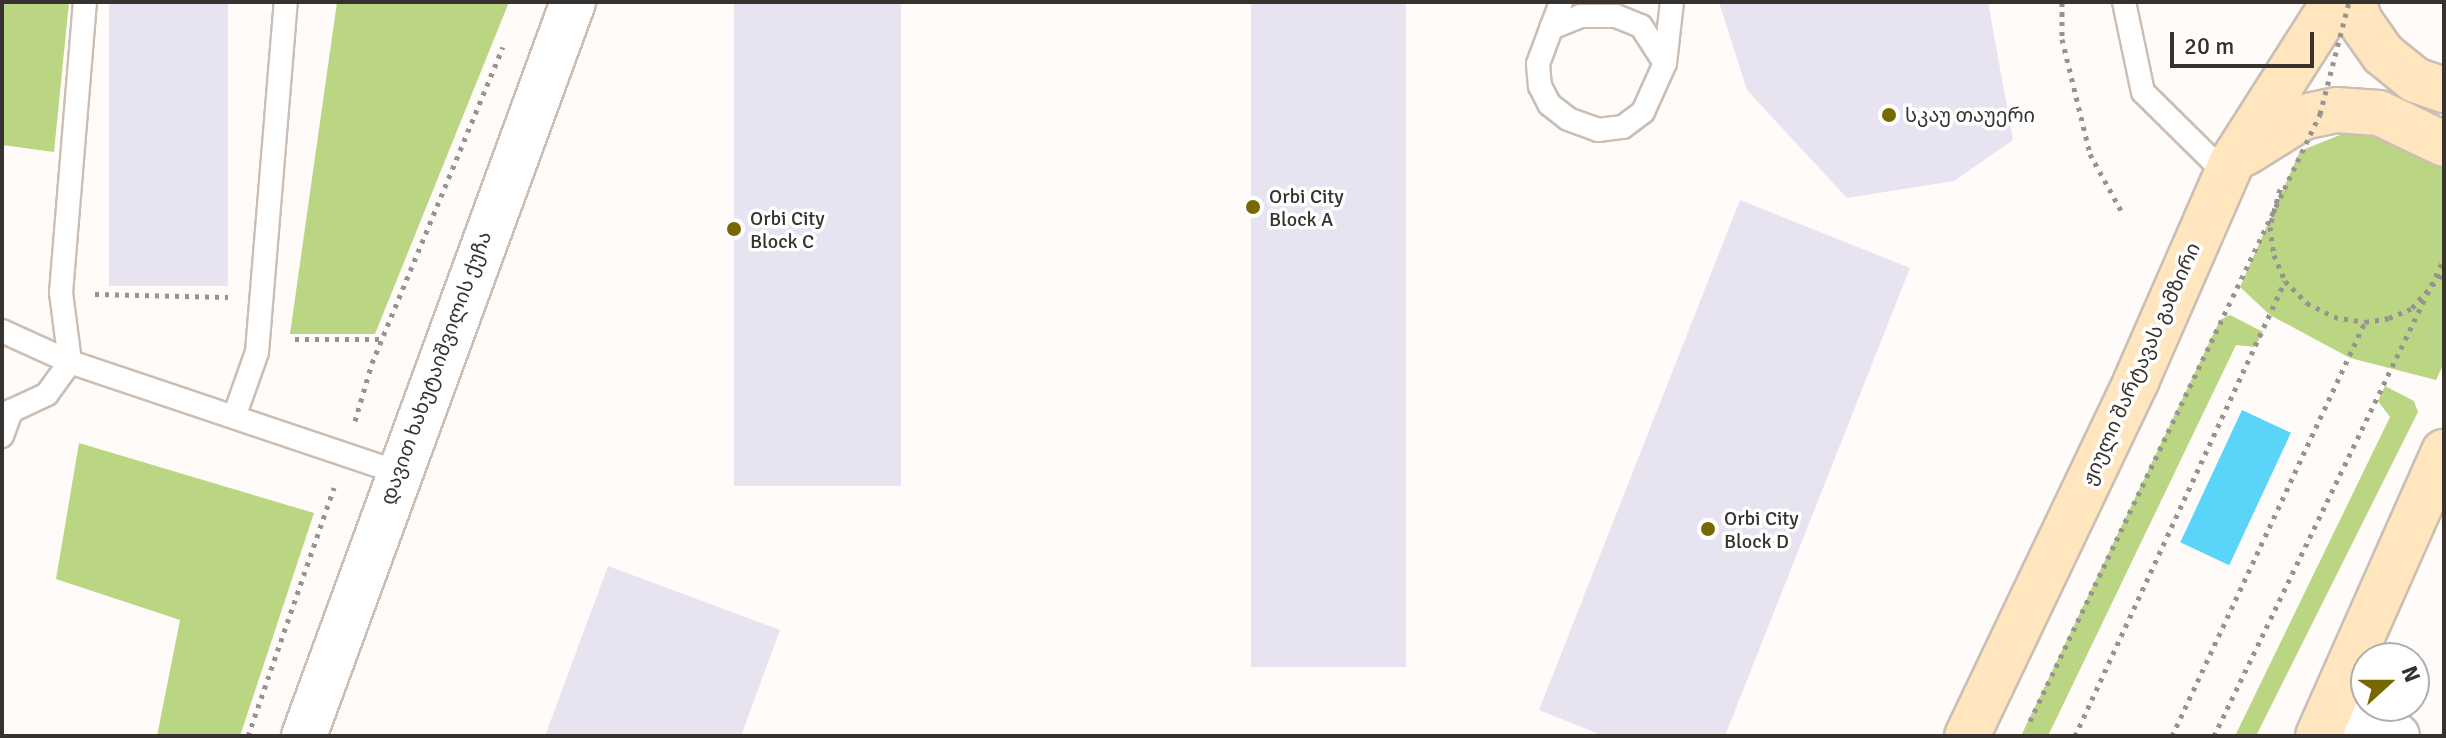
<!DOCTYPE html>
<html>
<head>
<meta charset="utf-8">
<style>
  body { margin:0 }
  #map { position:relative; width:2446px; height:738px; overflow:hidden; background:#fefbf9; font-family:Signika,"Noto Sans Georgian",sans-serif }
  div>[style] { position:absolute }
  .green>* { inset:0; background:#bbd682 }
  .water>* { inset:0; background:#5ad4f9; transform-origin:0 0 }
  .building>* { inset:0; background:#e7e3f1; transform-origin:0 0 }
  .path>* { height:5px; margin-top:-2.5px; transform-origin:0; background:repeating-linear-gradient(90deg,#979390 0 4px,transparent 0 10px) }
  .roads { filter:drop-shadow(2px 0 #cbbeb4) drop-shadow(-2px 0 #cbbeb4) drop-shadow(0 2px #cbbeb4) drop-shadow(0 -2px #cbbeb4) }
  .service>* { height:22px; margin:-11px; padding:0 11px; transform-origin:11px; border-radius:11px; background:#fff }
  .minor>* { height:44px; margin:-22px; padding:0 22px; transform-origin:22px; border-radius:22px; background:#fff }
  .secondary>* { height:44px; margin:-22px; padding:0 22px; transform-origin:22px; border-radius:22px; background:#ffe6bf }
  .path-bridge>* { height:5px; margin-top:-2.5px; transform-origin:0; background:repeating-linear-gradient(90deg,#979390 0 4px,transparent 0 10px) }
  .dots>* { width:22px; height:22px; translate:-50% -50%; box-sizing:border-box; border:4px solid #fff; border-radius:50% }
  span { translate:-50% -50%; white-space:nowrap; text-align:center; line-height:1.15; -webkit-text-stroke:7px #fff; paint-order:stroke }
  .poi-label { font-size:20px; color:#37322e }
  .left { translate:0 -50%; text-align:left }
  .street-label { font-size:20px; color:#37322e }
  .frame { position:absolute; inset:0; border:4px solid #37322e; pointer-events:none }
  .north { position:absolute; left:2350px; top:642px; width:80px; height:80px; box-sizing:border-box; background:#fff; border:2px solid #afadab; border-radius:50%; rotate:69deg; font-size:22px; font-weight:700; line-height:32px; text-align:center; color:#37322e }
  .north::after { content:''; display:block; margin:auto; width:28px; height:36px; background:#776900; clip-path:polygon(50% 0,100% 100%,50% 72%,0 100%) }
  .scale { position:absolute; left:2170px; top:32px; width:144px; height:36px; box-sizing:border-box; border:4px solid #37322e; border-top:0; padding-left:10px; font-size:24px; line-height:28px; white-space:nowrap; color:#37322e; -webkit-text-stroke:6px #fff; paint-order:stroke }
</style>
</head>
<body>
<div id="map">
  <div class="green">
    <div style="clip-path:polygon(2px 2px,69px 2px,54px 152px,2px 145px)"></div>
    <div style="clip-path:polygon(337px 2px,509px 2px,375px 334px,290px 334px)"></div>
    <div style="clip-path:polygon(2370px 123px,2444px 138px,2444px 363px,2436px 380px,2350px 358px,2270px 315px,2240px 287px,2300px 151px)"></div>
    <div style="clip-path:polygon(2230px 315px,2263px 332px,2255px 347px,2236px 345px,2048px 736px,2021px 736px,2220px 320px)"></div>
    <div style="clip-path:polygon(2385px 386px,2414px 401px,2418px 412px,2256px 736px,2235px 736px,2390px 417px,2378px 401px)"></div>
    <div style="clip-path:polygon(79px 443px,314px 513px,240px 736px,157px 736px,180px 620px,56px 579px)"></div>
  </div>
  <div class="water">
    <div style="left:2242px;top:410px;width:54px;height:146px;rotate:25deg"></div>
  </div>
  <div class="building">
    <div style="left:109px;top:2px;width:119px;height:284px"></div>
    <div style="left:734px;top:2px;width:167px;height:484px"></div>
    <div style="left:1251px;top:2px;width:155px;height:665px"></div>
    <div style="clip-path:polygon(1719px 2px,1988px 2px,2013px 140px,1954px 181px,1847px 198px,1747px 90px)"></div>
    <div style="clip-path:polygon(1740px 200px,1910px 268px,1725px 736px,1604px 736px,1539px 710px)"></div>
    <div style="clip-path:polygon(608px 566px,780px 630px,741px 736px,545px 736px)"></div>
  </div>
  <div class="path">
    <div style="left:2062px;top:2px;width:37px;rotate:90deg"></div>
    <div style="left:2062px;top:39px;width:118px;rotate:76.3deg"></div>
    <div style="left:2090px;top:154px;width:68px;rotate:61.2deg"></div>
    <div style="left:2280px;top:189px;width:39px;rotate:105deg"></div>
    <div style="left:2270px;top:227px;width:28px;rotate:82deg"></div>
    <div style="left:2274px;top:255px;width:28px;rotate:67deg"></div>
    <div style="left:2285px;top:281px;width:31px;rotate:45deg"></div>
    <div style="left:2307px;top:303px;width:30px;rotate:27deg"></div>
    <div style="left:2334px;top:317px;width:31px;rotate:9deg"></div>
    <div style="left:2365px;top:322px;width:24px;rotate:-9deg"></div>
    <div style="left:2389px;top:318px;width:25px;rotate:-23deg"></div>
    <div style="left:2412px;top:308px;width:48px;rotate:-48.4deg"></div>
    <div style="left:95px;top:294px;width:133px;rotate:1.3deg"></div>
    <div style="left:295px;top:339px;width:87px"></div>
    <div style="left:355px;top:421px;width:60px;rotate:-73.7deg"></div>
    <div style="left:372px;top:363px;width:342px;rotate:-67.5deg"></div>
    <div style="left:248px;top:736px;width:263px;rotate:-70.9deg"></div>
    <div style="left:2075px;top:736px;width:501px;rotate:-65.22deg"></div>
    <div style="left:2172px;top:736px;width:457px;rotate:-65deg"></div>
  </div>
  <div class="roads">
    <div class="service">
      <div style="left:1561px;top:2px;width:66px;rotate:110.4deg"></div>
      <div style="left:1538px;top:64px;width:22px;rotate:85deg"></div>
      <div style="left:1540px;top:86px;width:20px;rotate:63deg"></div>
      <div style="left:1549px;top:104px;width:24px;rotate:38deg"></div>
      <div style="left:1568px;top:119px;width:32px;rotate:20deg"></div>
      <div style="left:1598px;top:130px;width:25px;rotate:-7deg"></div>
      <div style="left:1623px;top:127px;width:25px;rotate:-37deg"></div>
      <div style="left:1643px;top:112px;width:54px;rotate:-65.8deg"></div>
      <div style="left:1665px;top:63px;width:61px;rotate:-83.5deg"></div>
      <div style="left:2124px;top:2px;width:92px;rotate:78.1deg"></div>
      <div style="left:2143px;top:92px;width:118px;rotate:44.7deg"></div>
      <div style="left:1551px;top:28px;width:32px;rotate:-22deg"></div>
      <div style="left:1581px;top:16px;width:35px"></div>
      <div style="left:1616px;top:16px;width:27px;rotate:22deg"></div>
      <div style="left:1641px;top:26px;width:44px;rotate:57deg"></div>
      <div style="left:2px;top:331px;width:75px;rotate:24.5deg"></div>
      <div style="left:70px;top:362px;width:70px;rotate:-97.4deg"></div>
      <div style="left:61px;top:293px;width:292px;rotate:-85.3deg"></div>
      <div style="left:234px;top:417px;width:69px;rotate:-70.5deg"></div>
      <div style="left:257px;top:352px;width:351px;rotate:-85.3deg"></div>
      <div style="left:2px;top:436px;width:27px;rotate:-70deg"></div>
      <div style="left:11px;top:411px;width:40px;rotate:-25deg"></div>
      <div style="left:47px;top:394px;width:39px;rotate:-54deg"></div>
      <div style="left:70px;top:362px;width:345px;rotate:18.6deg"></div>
    </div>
    <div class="minor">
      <div style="left:2333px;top:705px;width:71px;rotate:25.8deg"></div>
      <div style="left:304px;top:736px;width:782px;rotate:-69.87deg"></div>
    </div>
    <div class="secondary">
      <div style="left:2354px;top:2px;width:19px;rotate:74deg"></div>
      <div style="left:2359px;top:20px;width:42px;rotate:54.8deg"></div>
      <div style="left:2383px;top:54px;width:41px;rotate:39.1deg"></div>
      <div style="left:2415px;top:80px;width:31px;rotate:19deg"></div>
      <div style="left:2245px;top:153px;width:68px;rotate:-31.8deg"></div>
      <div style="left:2303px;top:117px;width:34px;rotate:-12deg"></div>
      <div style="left:2336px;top:110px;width:43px;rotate:4deg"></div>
      <div style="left:2379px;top:113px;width:72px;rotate:25.5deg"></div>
      <div style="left:1967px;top:736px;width:395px;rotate:-64.5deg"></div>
      <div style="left:2137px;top:379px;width:237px;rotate:-66.4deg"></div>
      <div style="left:2232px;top:162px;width:190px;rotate:-57.5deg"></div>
      <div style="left:2318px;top:736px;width:311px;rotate:-66.1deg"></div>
    </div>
  </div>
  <div class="path-bridge">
    <div style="left:2030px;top:721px;width:673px;rotate:-64.46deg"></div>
    <div style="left:2320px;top:114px;width:116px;rotate:-75.5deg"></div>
    <div style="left:2214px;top:736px;width:530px;rotate:-64.26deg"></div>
  </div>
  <div class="dots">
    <div style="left:1889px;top:115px;background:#776900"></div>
    <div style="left:1253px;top:207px;background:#776900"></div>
    <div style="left:734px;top:229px;background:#776900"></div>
    <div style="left:1708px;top:529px;background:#776900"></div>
  </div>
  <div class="poi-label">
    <span class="left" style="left:1905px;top:115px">სკაუ თაუერი</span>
    <span class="left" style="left:1269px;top:208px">Orbi City<br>Block A</span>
    <span class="left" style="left:750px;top:230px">Orbi City<br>Block C</span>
    <span class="left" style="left:1724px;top:530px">Orbi City<br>Block D</span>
  </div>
  <div class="street-label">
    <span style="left:2141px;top:364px;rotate:-66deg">ჟიული შარტავას გამზირი</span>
    <span style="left:436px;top:368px;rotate:-70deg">დავით ხახუტაიშვილის ქუჩა</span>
  </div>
  <div class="frame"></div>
  <div class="north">N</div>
  <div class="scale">20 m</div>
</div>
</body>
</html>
